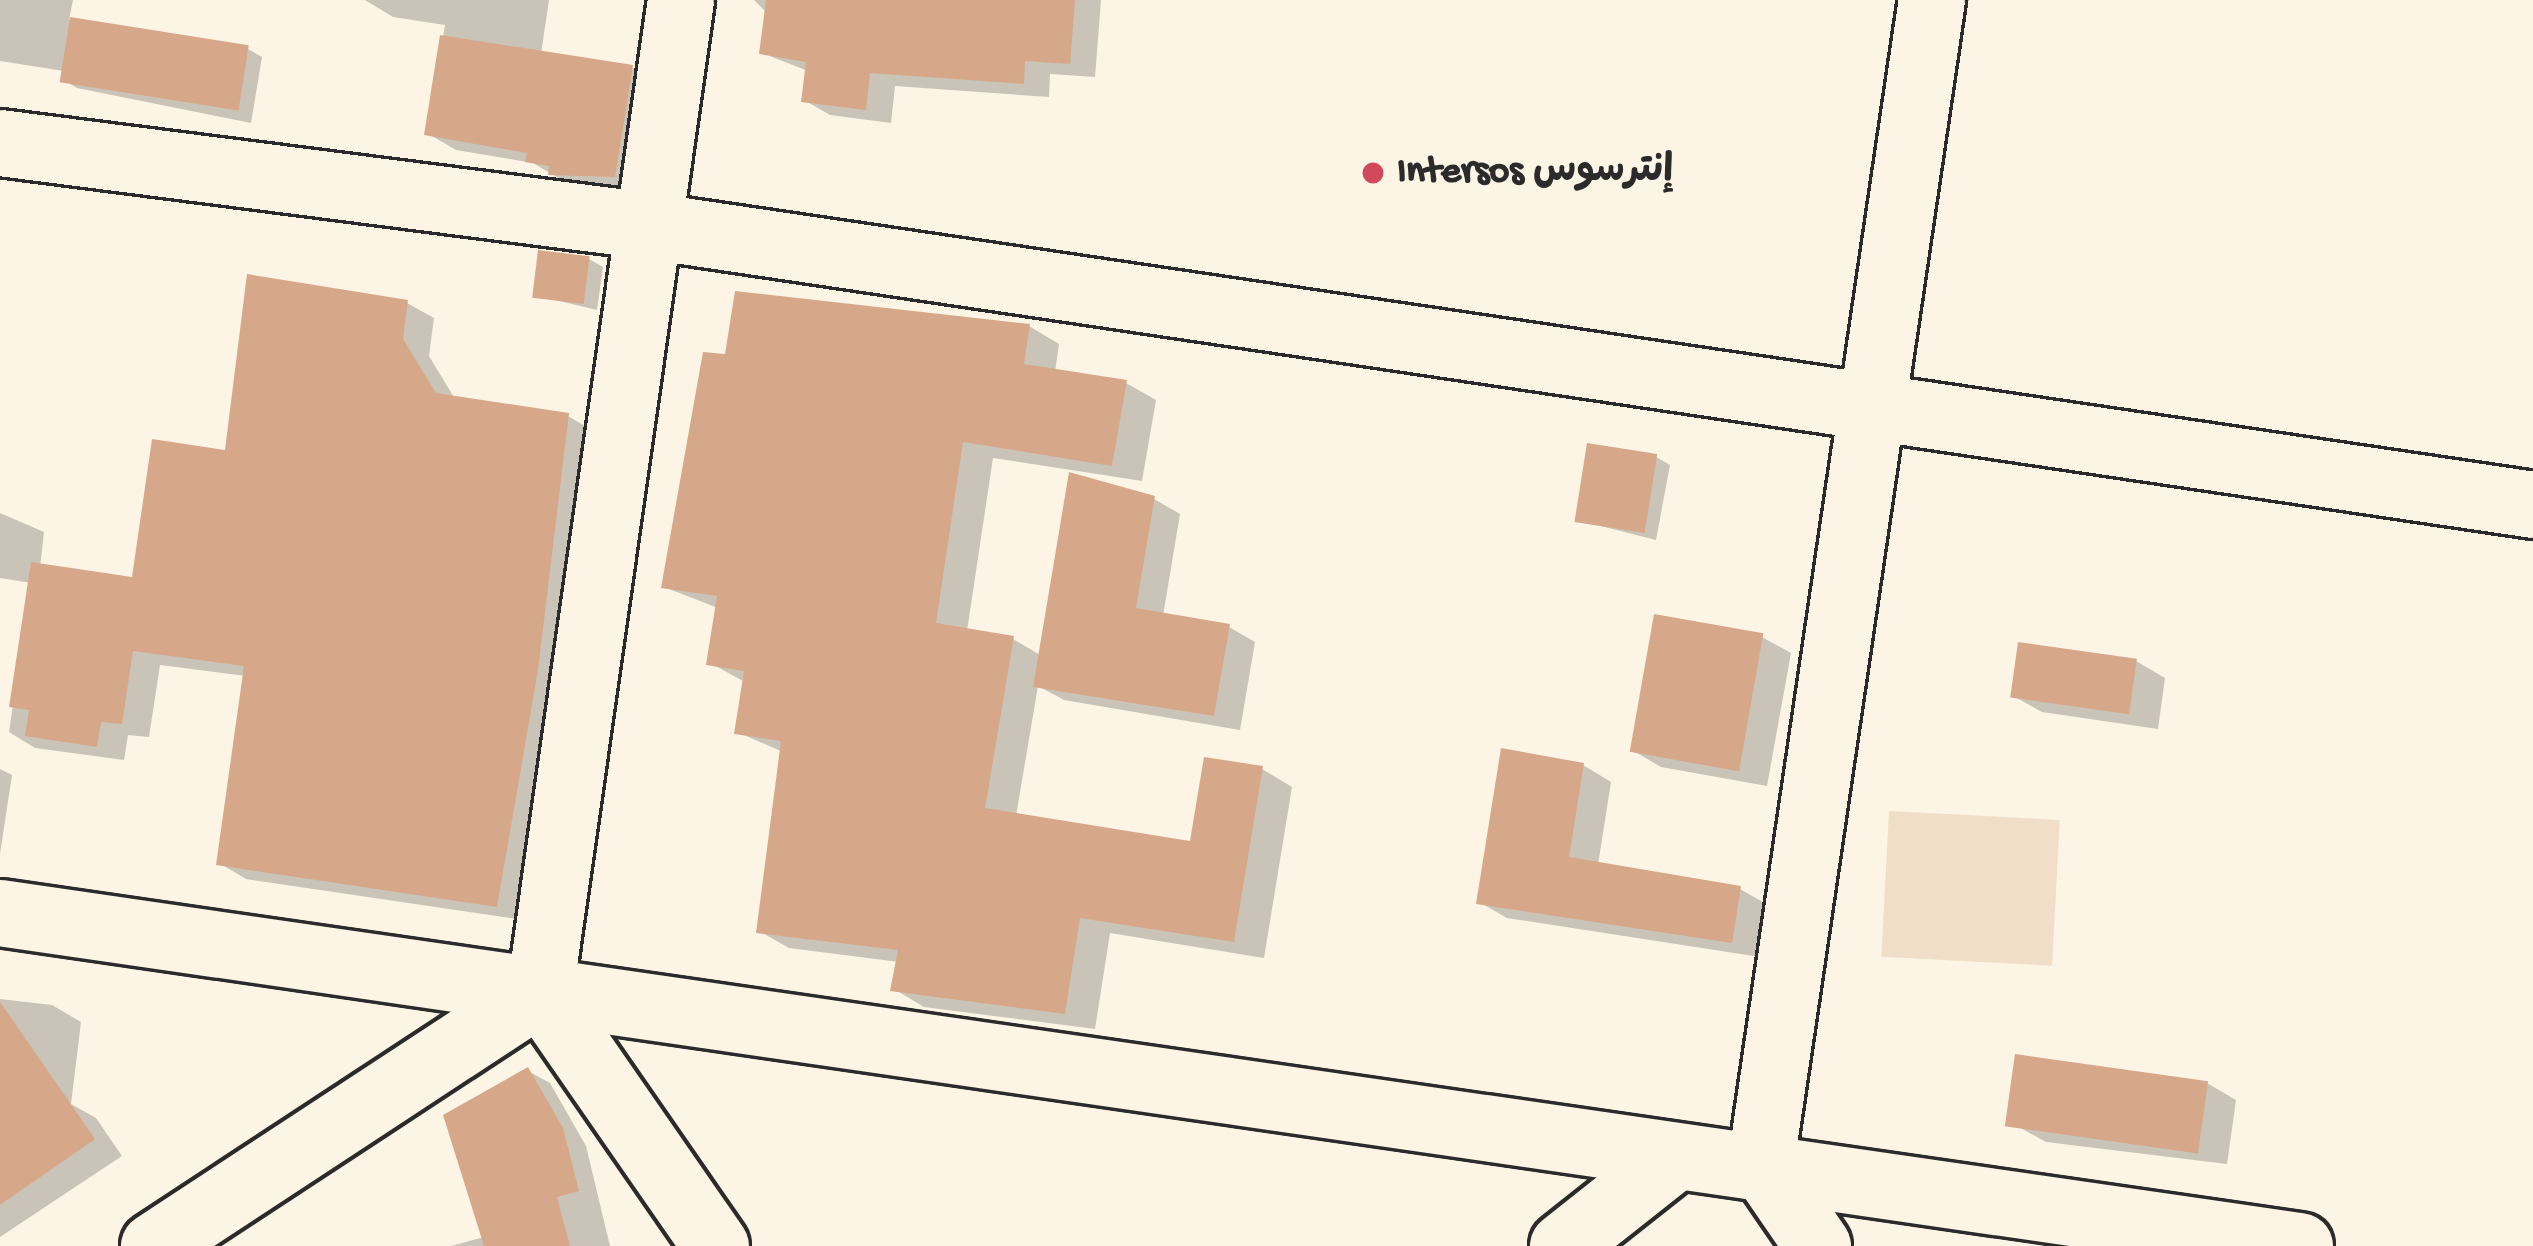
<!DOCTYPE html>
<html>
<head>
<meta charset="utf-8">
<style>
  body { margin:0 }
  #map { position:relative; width:2533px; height:1246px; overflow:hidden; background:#fcf5e5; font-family:"Gochi Hand","Playpen Sans Arabic",sans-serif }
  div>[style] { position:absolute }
  .built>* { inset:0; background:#f1dec9; transform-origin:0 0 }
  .shadow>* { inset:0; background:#0003 }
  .building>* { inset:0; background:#d7a789; transform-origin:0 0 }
  .roads { filter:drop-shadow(3px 0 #2b2b2b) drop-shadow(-3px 0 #2b2b2b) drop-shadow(0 3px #2b2b2b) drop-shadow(0 -3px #2b2b2b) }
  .minor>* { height:66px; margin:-33px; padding:0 33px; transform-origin:33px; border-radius:33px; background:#fcf5e5 }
  .dots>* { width:33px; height:33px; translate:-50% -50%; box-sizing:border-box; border:6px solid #fcf5e5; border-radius:50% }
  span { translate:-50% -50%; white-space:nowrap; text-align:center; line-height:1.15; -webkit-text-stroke:9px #fcf5e5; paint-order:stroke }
  .poi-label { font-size:39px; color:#2b2b2b; font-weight:700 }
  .left { translate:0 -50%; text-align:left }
</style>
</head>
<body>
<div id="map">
  <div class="built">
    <div style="left:1889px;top:811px;width:171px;height:146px;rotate:3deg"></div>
  </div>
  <div class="shadow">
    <div style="clip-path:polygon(0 0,73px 0,69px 20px,248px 49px,262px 57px,251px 123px,77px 88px,63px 80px,64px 71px,0 61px)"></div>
    <div style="clip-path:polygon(365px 0,549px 0,541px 54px,632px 68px,661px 85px,643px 192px,579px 190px,533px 163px,456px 150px,427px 133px,445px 25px,393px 17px)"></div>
    <div style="clip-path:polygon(754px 0,1101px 0,1095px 77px,1050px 74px,1049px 97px,895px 86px,891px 123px,830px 115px,804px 100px,808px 71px,762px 53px,767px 13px)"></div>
    <div style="clip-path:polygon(589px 259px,603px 267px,597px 310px,534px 295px)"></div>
    <div style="clip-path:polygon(407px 303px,434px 318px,429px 356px,455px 399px,568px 416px,595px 432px,523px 920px,246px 879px,219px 863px,246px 676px,160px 665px,149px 737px,128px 735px,124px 760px,35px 748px,9px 732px,31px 583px,0 578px,0 513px,44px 532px,40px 567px,134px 581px,227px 453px)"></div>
    <div style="clip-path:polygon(1029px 326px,1059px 344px,1055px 372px,1126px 383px,1156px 400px,1142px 481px,993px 458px,967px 631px,1013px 639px,1042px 656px,1154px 499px,1180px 514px,1163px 616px,1229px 627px,1255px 642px,1240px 730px,1064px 700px,1038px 686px,1016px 816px,1192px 844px,1262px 769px,1292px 787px,1264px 958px,1110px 933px,1095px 1029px,924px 1007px,894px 989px,899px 962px,789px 948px,759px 931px,783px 752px,737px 732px,745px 682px,710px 663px,718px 608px,664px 587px,727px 358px)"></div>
    <div style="clip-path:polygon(1656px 457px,1670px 465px,1656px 540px,1577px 520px)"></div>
    <div style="clip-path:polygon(1762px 637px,1791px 653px,1767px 786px,1661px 767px,1632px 750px)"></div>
    <div style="clip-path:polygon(2136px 661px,2165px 678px,2158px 729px,2042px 712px,2013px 696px)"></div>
    <div style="clip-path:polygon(1583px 765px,1611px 782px,1598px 865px,1740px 889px,1768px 905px,1760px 957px,1507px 918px,1479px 902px)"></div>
    <div style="clip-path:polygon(0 769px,12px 775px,0 854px)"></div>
    <div style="clip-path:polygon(0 999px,52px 1005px,81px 1022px,71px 1104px,96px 1118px,122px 1156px,0 1237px)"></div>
    <div style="clip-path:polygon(528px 1071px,550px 1083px,586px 1146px,610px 1246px,451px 1246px,484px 1237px)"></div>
    <div style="clip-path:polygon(2207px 1083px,2236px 1100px,2227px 1164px,2046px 1142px,2017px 1126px)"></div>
  </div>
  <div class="building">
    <div style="clip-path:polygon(766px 0,1075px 0,1070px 64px,1025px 61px,1024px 84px,870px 73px,866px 110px,801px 102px,806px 62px,759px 54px)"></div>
    <div style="left:70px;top:17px;width:181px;height:66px;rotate:9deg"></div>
    <div style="clip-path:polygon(440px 35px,633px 65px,615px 177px,548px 175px,549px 166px,525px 162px,527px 153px,424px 135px)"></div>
    <div style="left:538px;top:250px;width:52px;height:48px;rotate:7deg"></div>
    <div style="clip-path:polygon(247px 274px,408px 300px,403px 339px,436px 393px,569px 413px,538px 670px,497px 907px,216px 865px,244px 666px,133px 651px,122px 724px,101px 722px,97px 747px,25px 736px,29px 710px,9px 707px,31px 562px,132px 577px,152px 439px,225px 450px)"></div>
    <div style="clip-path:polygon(735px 291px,1030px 324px,1024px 364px,1127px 380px,1112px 466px,963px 442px,936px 623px,1014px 636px,985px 808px,1190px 841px,1204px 757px,1263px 766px,1234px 942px,1080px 918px,1065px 1014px,890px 991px,898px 950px,756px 933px,781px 741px,734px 734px,744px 671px,706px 665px,717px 596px,661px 588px,703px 352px,725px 354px)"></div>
    <div style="left:1587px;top:443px;width:71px;height:80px;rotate:9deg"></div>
    <div style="clip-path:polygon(1069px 472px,1155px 496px,1136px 608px,1230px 624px,1214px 716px,1033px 687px)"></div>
    <div style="left:1654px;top:614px;width:111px;height:140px;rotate:10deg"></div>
    <div style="left:2018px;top:642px;width:120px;height:56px;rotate:8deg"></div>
    <div style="clip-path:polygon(1501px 748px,1584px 763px,1569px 857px,1741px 886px,1732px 943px,1476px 904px)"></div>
    <div style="clip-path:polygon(0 1002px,95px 1139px,0 1205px)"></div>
    <div style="left:2015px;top:1054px;width:195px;height:73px;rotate:8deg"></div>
    <div style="clip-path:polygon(528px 1067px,563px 1128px,579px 1191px,557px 1197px,570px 1246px,484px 1246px,443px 1115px)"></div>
  </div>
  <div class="roads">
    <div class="minor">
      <div style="left:681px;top:0;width:1002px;rotate:98.09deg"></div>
      <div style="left:540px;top:992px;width:309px;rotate:55.3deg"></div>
      <div style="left:0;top:143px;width:654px;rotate:7.29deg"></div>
      <div style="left:649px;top:226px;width:1905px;rotate:8.42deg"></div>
      <div style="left:0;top:913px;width:2324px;rotate:8.24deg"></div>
      <div style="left:154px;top:1246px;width:462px;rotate:-33.3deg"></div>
      <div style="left:1563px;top:1246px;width:142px;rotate:-38.4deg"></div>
      <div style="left:1818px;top:1246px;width:101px;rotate:-124.5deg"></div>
      <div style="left:1761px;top:1163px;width:1176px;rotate:-81.64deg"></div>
    </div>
  </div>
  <div class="dots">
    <div style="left:1373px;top:173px;background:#d1495b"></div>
  </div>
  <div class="poi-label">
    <span class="left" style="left:1397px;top:173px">Intersos إنترسوس</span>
  </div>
</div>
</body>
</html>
